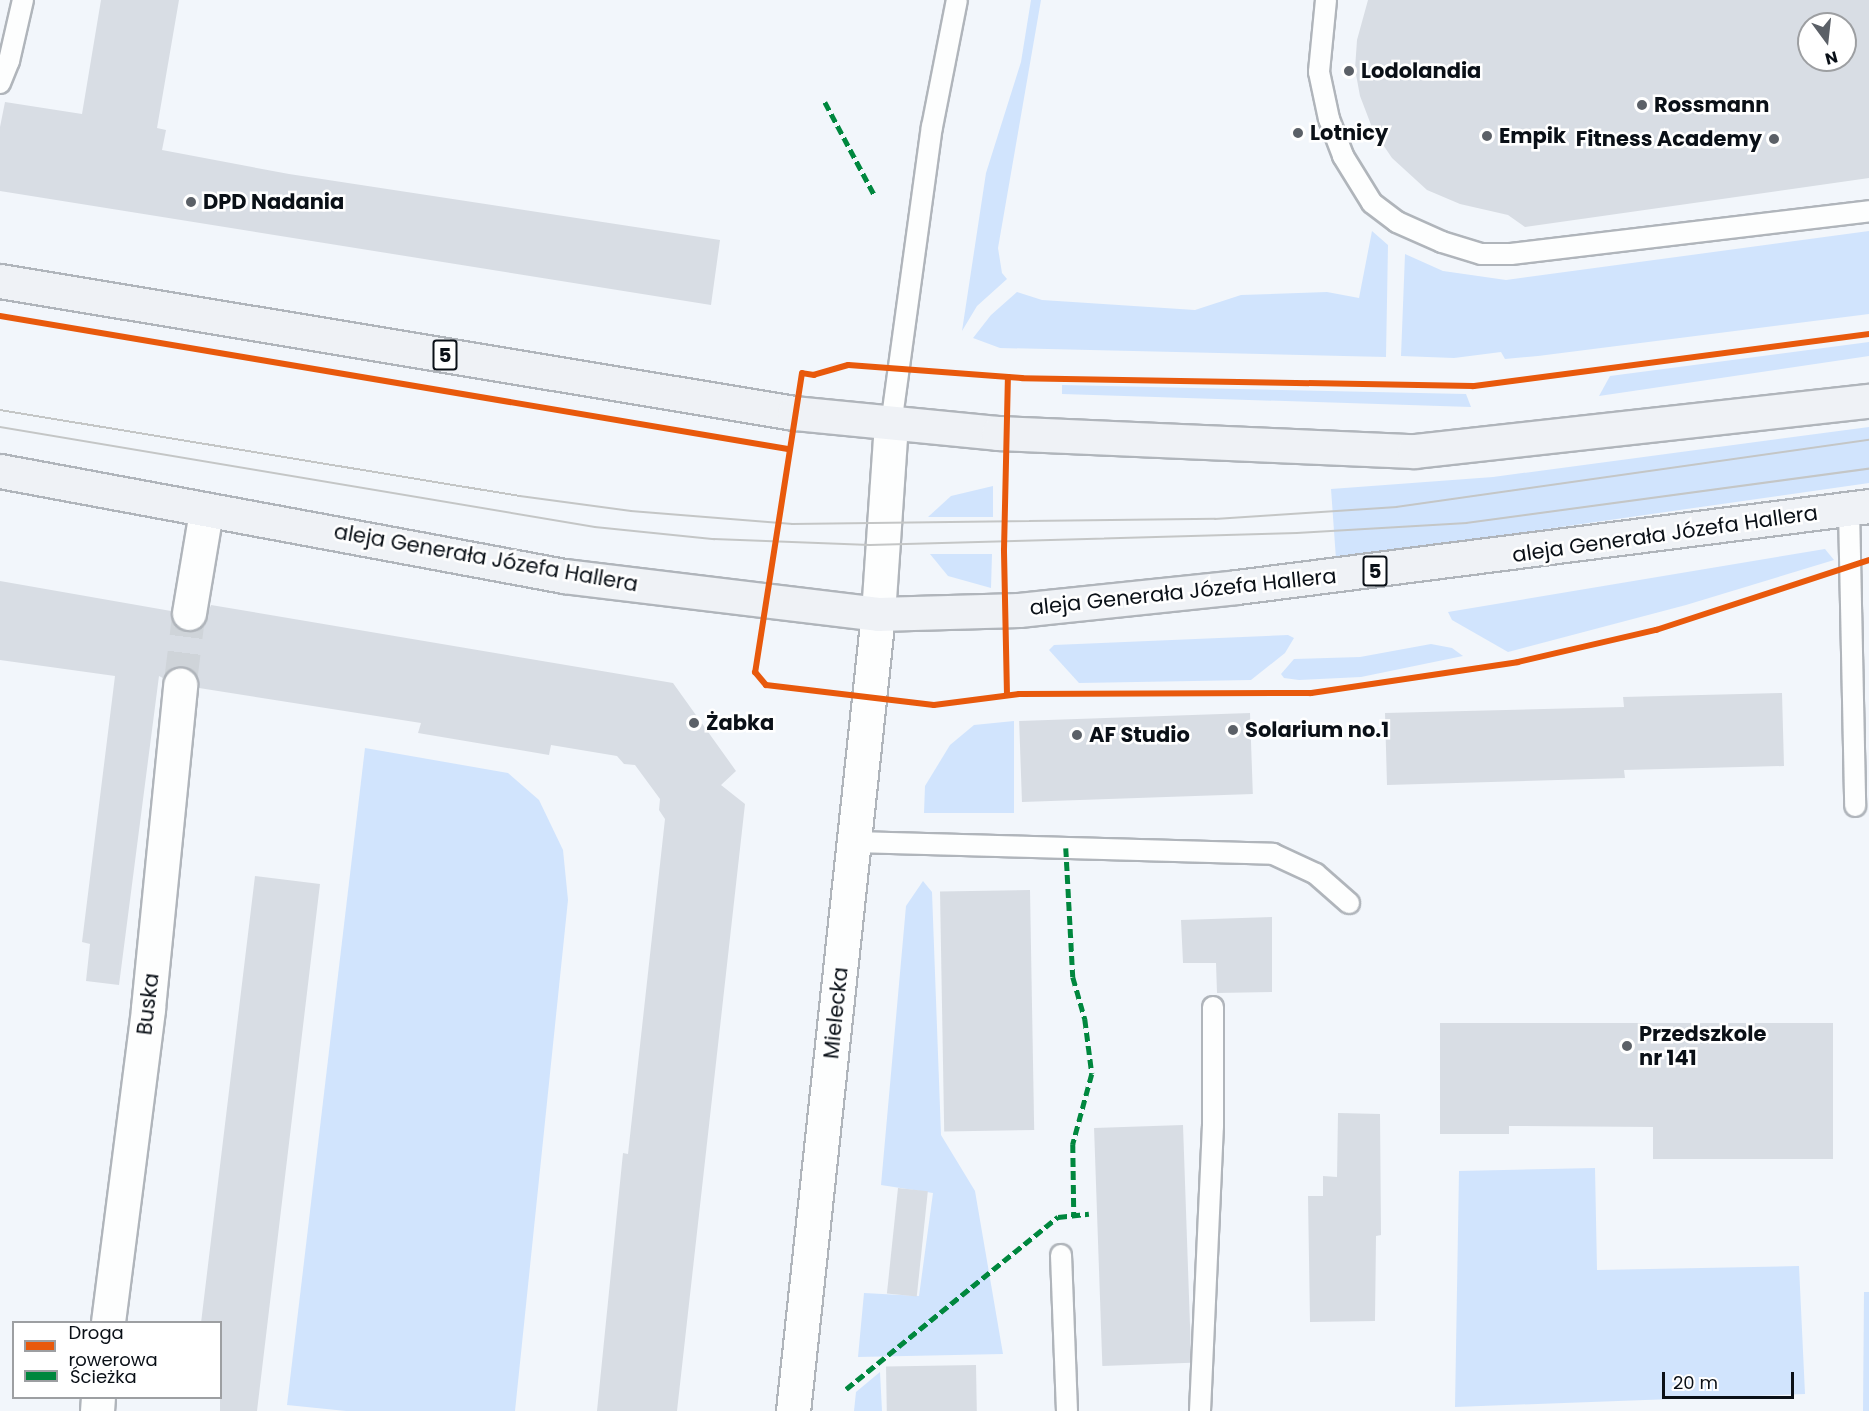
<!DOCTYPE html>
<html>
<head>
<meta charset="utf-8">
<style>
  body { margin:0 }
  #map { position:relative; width:1869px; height:1411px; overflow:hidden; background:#f2f6fb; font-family:Poppins,sans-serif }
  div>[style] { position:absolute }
  .green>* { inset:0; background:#d1e4fd }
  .building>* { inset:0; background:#d8dde4; transform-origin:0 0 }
  .minor-tunnel>* { height:33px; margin-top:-16.5px; transform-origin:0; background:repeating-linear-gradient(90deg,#cfd4d9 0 33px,transparent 0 49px) }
  .roads { filter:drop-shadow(2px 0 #b0b5bb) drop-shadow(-2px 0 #b0b5bb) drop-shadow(0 2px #b0b5bb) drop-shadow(0 -2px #b0b5bb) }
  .service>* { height:20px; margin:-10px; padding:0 10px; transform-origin:10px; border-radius:10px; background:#fdfefe }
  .minor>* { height:33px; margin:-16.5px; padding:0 16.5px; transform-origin:16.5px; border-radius:16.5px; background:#fdfefe }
  .tertiary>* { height:33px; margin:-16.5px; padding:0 16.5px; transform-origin:16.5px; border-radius:16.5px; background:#fdfefe }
  .primary>* { height:33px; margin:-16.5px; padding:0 16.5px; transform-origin:16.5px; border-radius:16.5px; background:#eff2f6 }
  .tram>* { height:1.5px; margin:-0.75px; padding:0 0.75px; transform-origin:0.75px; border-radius:0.75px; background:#c4c6c6 }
  .quiet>* { height:4.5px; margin-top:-2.25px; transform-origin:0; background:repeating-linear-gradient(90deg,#00873e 0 9px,transparent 0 13.5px) }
  .cycleway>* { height:6px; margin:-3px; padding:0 3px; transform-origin:3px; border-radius:3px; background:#e8590c }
  .dots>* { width:16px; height:16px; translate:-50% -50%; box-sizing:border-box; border:3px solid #fff; border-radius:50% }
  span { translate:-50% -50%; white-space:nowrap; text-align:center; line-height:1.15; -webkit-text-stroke:5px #fff; paint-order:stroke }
  .shield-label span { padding:2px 4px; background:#fff; border:2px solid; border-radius:4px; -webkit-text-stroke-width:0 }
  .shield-label { font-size:20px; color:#0a1017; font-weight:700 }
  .poi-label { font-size:21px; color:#0a1017; font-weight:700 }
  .left { translate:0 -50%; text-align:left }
  .right { translate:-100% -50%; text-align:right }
  .street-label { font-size:21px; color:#0a1017 }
  .legend { position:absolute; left:12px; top:1321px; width:210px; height:78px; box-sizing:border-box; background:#fff; border:2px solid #9d9fa2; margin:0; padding:8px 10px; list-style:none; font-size:18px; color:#0a1017 }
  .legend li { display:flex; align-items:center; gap:12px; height:30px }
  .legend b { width:30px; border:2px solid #9d9fa2 }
  .north { position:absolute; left:1797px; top:12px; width:60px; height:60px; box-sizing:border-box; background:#fff; border:2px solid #9d9fa2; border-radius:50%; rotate:165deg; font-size:16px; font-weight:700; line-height:24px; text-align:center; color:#0a1017 }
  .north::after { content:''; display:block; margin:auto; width:21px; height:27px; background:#5b6067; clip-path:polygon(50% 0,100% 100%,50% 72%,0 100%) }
  .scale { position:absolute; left:1662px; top:1372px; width:132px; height:27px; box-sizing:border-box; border:3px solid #0a1017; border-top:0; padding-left:8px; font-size:18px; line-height:21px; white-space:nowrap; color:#0a1017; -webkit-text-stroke:4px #fff; paint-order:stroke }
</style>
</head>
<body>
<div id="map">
  <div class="green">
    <div style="clip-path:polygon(1031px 0,1041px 0,998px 248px,1002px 273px,1007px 279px,977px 306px,962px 331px,986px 173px,1021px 62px)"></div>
    <div style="clip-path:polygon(1372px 231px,1388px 245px,1386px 357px,1000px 348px,973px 338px,991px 315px,1017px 292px,1042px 300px,1195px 310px,1241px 295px,1327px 292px,1359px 298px)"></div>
    <div style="clip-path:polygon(1869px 231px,1869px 314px,1538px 356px,1505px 359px,1501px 352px,1454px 358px,1401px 356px,1405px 254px,1443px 271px,1506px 280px)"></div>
    <div style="clip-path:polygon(1869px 342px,1869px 356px,1599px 396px,1610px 376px)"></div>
    <div style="clip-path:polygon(1062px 385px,1466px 394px,1471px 407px,1062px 394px)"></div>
    <div style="clip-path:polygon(1869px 427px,1869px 483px,1336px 559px,1331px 489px,1493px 477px)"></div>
    <div style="clip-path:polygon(993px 486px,993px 517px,928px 517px,951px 496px)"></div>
    <div style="clip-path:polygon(1825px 549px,1834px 560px,1686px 605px,1508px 652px,1452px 620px,1448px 612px)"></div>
    <div style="clip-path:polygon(930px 554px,992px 554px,991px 588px,948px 576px)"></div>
    <div style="clip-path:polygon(1288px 635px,1294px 638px,1285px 653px,1251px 680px,1079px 683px,1049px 650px,1054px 645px)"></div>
    <div style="clip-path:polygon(1431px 644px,1452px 648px,1463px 656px,1361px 677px,1299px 680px,1284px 678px,1281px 674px,1294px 659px,1360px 657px)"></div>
    <div style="clip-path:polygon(1014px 721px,1014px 813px,924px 813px,925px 786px,950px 745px,974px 725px)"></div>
    <div style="clip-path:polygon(365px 748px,508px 773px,539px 800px,563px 850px,568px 900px,515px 1411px,346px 1411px,287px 1405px)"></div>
    <div style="clip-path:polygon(923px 881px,932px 892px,941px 1135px,975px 1191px,1003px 1354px,858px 1357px,864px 1293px,919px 1296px,933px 1193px,881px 1185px,906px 906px)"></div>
    <div style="clip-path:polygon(1595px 1168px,1597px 1270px,1799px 1266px,1805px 1394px,1455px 1407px,1459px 1171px)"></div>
    <div style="clip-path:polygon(1864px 1292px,1869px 1292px,1869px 1411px,1863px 1411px)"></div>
    <div style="clip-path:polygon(880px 1372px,882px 1411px,854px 1411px,856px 1392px)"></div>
  </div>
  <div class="building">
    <div style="clip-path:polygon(101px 0,179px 0,157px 128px,166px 130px,162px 150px,289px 174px,720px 240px,711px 305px,0 191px,0 127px,5px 102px,82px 114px)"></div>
    <div style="clip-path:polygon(evenodd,1368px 0,1869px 0,1869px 178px,1525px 227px,1508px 215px,1460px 204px,1427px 190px,1392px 158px,1373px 130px,1360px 96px,1355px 69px,1357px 40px,1368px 0,1809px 24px,1845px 24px,1845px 60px,1809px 60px,1809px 24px)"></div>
    <div style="clip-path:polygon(0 581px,171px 611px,177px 627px,187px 632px,203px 625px,211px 605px,673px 683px,736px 771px,721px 785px,745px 804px,677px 1411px,597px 1411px,623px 1153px,628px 1154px,665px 819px,659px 810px,660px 799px,635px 765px,624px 764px,617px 756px,551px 745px,549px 755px,418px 733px,421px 723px,199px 688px,191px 670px,173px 668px,163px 678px,159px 676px,119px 985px,86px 981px,90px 944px,82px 942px,115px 676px,0 660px)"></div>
    <div style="clip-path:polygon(1782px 693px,1784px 766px,1624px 770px,1625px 778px,1387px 785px,1385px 713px,1624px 707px,1623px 697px)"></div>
    <div style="left:1250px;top:713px;width:81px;height:231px;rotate:88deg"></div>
    <div style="clip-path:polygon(255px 876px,320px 884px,257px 1411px,220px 1411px,220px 1323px,201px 1323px)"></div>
    <div style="left:1030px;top:890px;width:240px;height:90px;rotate:89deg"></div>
    <div style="clip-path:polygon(1272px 917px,1272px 992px,1217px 993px,1216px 963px,1183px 963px,1181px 920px)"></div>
    <div style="clip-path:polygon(1440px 1023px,1833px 1023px,1833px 1159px,1653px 1159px,1653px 1127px,1509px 1126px,1509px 1134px,1440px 1134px)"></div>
    <div style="clip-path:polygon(1338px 1113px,1380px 1114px,1381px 1235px,1376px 1236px,1375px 1321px,1310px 1322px,1308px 1196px,1323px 1196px,1323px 1176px,1337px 1177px)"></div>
    <div style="left:1183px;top:1125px;width:238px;height:89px;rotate:88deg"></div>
    <div style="left:898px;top:1188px;width:30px;height:106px;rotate:6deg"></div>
    <div style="left:976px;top:1365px;width:46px;height:90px;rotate:89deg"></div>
  </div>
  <div class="minor-tunnel">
    <div style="left:180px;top:685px;width:73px;rotate:-82.9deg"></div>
  </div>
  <div class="roads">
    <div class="service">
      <div style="left:1326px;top:0;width:72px;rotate:95.6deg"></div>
      <div style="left:1319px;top:72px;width:48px;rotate:78deg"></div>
      <div style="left:1329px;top:119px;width:40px;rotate:69deg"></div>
      <div style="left:1343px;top:156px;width:55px;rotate:58.3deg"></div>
      <div style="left:1372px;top:203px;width:31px;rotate:37deg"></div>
      <div style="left:1397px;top:222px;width:49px;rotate:24deg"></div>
      <div style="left:1442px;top:242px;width:41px;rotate:17.1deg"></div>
      <div style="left:1481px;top:254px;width:30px"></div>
      <div style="left:1511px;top:254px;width:361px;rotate:-6.8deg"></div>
      <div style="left:0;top:83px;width:24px;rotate:-68deg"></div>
      <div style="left:9px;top:61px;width:63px;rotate:-77.1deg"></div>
      <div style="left:891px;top:425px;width:301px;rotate:-82.2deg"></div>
      <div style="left:932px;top:127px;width:129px;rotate:-78.9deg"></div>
      <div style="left:1849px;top:509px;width:297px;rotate:88.8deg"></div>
      <div style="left:855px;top:842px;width:418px;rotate:1.6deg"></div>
      <div style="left:1273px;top:854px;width:47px;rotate:24.9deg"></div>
      <div style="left:1316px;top:874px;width:44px;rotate:41.3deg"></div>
      <div style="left:1061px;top:1255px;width:156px;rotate:87.8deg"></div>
      <div style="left:1200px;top:1411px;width:285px;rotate:-87.4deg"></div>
      <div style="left:1213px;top:1126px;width:119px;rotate:-90deg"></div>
    </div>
    <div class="minor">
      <div style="left:189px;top:613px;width:103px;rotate:-80.5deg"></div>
      <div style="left:878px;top:614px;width:189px;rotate:-86.1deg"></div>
      <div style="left:108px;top:1322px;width:317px;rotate:-82.7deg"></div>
      <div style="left:148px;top:1008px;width:325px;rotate:-84.3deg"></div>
      <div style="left:97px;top:1411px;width:13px;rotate:-86deg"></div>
    </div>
    <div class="tertiary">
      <div style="left:793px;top:1411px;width:802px;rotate:-83.91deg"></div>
    </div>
    <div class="primary">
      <div style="left:0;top:281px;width:805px;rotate:9.44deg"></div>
      <div style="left:794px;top:413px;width:205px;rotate:5.6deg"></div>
      <div style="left:998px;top:433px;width:416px;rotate:2.5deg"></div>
      <div style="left:1414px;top:451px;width:458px;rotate:-6.3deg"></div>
      <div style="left:0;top:471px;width:574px;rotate:10.55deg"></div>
      <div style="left:564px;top:576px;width:316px;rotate:6.9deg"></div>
      <div style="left:878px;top:614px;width:141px;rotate:-1.6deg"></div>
      <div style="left:1019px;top:610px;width:219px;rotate:-6deg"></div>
      <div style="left:1237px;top:587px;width:637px;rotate:-7.3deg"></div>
    </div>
  </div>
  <div class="tram">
    <div style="left:0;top:410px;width:527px;rotate:9.39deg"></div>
    <div style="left:520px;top:496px;width:112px;rotate:7.7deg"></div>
    <div style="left:631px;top:511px;width:162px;rotate:4.6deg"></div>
    <div style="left:792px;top:524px;width:423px;rotate:-0.7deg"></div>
    <div style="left:1215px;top:519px;width:182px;rotate:-3.8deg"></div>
    <div style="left:1397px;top:507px;width:477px;rotate:-8.1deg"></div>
    <div style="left:0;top:427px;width:603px;rotate:9.54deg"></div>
    <div style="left:595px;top:527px;width:120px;rotate:5.8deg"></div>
    <div style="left:714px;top:539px;width:156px;rotate:2.2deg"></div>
    <div style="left:870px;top:545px;width:427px;rotate:-1.6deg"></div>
    <div style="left:1297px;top:533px;width:170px;rotate:-3.4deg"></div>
    <div style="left:1467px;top:523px;width:406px;rotate:-7.7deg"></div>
  </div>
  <div class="quiet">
    <div style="left:825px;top:102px;width:106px;rotate:62deg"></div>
    <div style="left:1066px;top:848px;width:129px;rotate:86.9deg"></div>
    <div style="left:1073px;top:977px;width:44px;rotate:74.1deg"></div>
    <div style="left:1085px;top:1019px;width:55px;rotate:82.7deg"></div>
    <div style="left:1092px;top:1074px;width:73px;rotate:105.2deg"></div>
    <div style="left:1073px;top:1144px;width:71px;rotate:89.2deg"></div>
    <div style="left:846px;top:1389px;width:273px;rotate:-39.1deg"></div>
    <div style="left:1058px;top:1217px;width:31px;rotate:-6deg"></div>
  </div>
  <div class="cycleway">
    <div style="left:0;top:316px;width:799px;rotate:9.58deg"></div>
    <div style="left:1869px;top:334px;width:399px;rotate:172.5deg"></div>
    <div style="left:1473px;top:386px;width:451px;rotate:-179deg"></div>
    <div style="left:1022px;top:378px;width:174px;rotate:-175.7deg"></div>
    <div style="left:848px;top:365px;width:35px;rotate:164deg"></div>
    <div style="left:814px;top:375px;width:12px;rotate:-171deg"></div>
    <div style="left:802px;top:373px;width:303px;rotate:98.9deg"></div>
    <div style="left:755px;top:672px;width:17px;rotate:50deg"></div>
    <div style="left:766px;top:685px;width:169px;rotate:6.8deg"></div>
    <div style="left:934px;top:705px;width:86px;rotate:-7.4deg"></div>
    <div style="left:1019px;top:694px;width:292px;rotate:-0.2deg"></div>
    <div style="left:1311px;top:693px;width:209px;rotate:-8.5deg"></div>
    <div style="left:1518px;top:662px;width:142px;rotate:-13.1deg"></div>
    <div style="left:1656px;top:630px;width:224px;rotate:-18.2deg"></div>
    <div style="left:1007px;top:695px;width:145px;rotate:-91.2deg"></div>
    <div style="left:1004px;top:550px;width:173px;rotate:-88.7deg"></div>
  </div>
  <div class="dots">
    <div style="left:1349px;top:71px;background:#5b6067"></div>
    <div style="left:1642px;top:105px;background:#5b6067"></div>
    <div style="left:1298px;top:133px;background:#5b6067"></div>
    <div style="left:1487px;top:136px;background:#5b6067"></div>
    <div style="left:1774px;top:139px;background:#5b6067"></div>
    <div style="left:191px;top:202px;background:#5b6067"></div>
    <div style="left:694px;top:723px;background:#5b6067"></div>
    <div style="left:1233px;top:730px;background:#5b6067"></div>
    <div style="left:1077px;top:735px;background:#5b6067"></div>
    <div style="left:1627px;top:1046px;background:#5b6067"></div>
  </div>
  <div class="shield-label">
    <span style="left:445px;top:355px">5</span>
    <span style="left:1375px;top:571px">5</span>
  </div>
  <div class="poi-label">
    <span class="left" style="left:1361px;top:71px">Lodolandia</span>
    <span class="left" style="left:1654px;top:105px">Rossmann</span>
    <span class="left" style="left:1310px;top:133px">Lotnicy</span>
    <span class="left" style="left:1499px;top:136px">Empik</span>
    <span class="right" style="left:1762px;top:139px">Fitness Academy</span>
    <span class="left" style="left:203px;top:202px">DPD Nadania</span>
    <span class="left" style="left:706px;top:723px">Żabka</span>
    <span class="left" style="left:1245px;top:730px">Solarium no.1</span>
    <span class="left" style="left:1089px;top:735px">AF Studio</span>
    <span class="left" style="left:1639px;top:1046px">Przedszkole<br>nr 141</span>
  </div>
  <div class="street-label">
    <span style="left:1665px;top:534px;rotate:-8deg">aleja Generała Józefa Hallera</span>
    <span style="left:486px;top:558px;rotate:10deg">aleja Generała Józefa Hallera</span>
    <span style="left:1183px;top:592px;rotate:-6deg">aleja Generała Józefa Hallera</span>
    <span style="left:148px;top:1004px;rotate:-83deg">Buska</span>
    <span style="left:836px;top:1013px;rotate:-84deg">Mielecka</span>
  </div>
  <ul class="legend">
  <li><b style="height:8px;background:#e8590c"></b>Droga rowerowa</li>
  <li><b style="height:8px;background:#00873e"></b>Ścieżka</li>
  </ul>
  <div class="north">N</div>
  <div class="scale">20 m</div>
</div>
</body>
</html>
